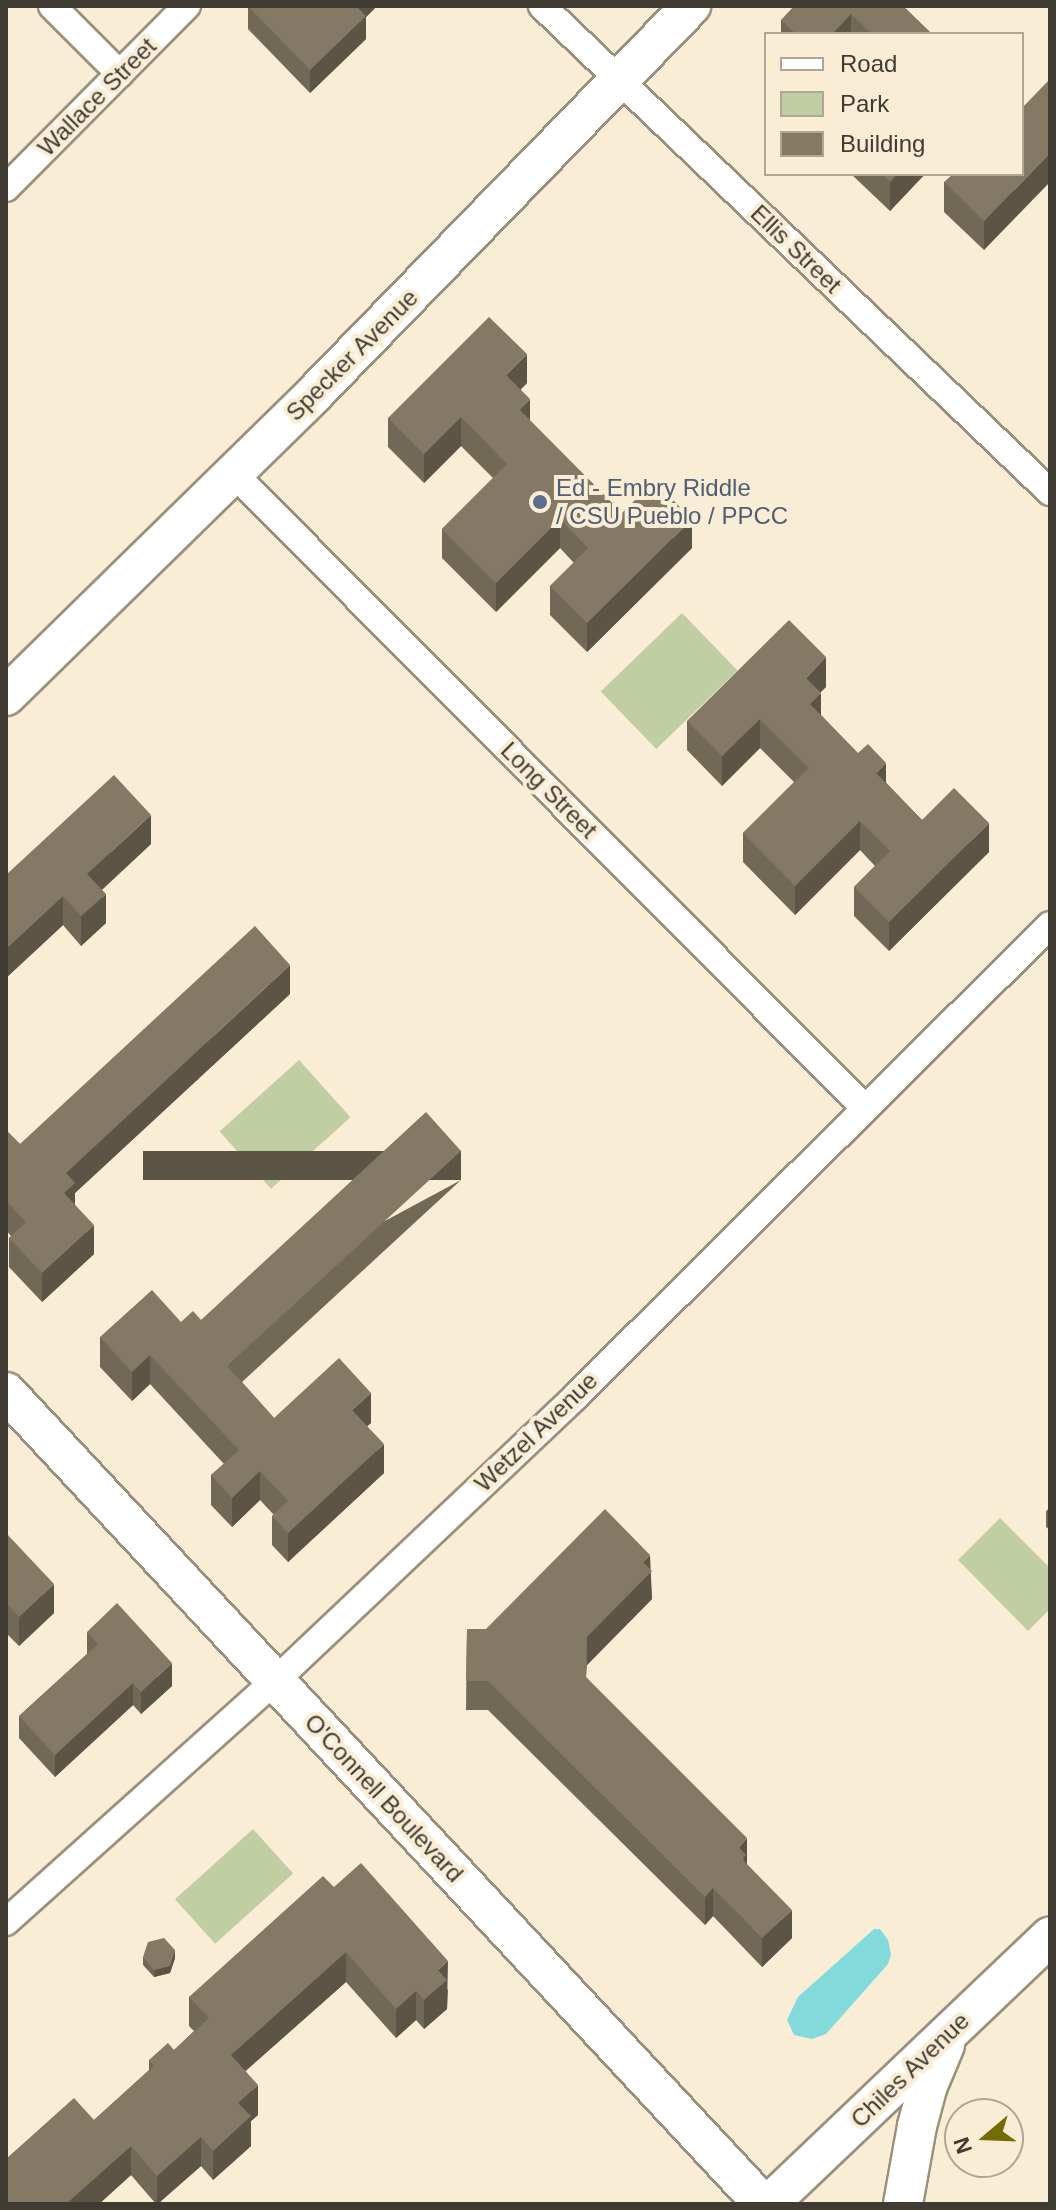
<!DOCTYPE html>
<html>
<head>
<meta charset="utf-8">
<style>
  body { margin:0 }
  #map { position:relative; width:1056px; height:2210px; overflow:hidden; background:#f9edd6; font-family:Arial,sans-serif }
  div>[style] { position:absolute }
  .green>* { inset:0; background:#c1cea4; transform-origin:0 0 }
  .water>* { inset:0; background:#82dada }
  .roads { filter:drop-shadow(2px 0 #9b907b) drop-shadow(-2px 0 #9b907b) drop-shadow(0 2px #9b907b) drop-shadow(0 -2px #9b907b) }
  .street>* { height:26px; margin:-13px; padding:0 13px; transform-origin:13px; border-radius:13px; background:#fff }
  .secondary>* { height:38px; margin:-19px; padding:0 19px; transform-origin:19px; border-radius:19px; background:#fff }
  .wall>* { inset:0; background:#726856 }
  .shaded-wall>* { inset:0; background:#5c5546; transform-origin:0 0 }
  .building>* { inset:0; background:#847964 }
  .dots>* { width:22px; height:22px; translate:-50% -50%; box-sizing:border-box; border:4px solid #f9edd6; border-radius:50% }
  span { translate:-50% -50%; white-space:nowrap; text-align:center; line-height:1.15; -webkit-text-stroke:8px #f9edd6; paint-order:stroke }
  .street-label { font-size:24px; color:#403b32 }
  .service-label { font-size:24px; color:#4e5e75 }
  .left { translate:0 -50%; text-align:left }
  .frame { position:absolute; inset:0; border:8px solid #403b32; pointer-events:none }
  .legend { position:absolute; left:764px; top:32px; width:260px; height:144px; box-sizing:border-box; background:#f9edd6; border:2px solid #afa694; margin:0; padding:10px 14px; list-style:none; font-size:24px; color:#403b32 }
  .legend li { display:flex; align-items:center; gap:16px; height:40px }
  .legend b { width:40px; border:2px solid #afa694 }
  .north { position:absolute; left:944px; top:2098px; width:80px; height:80px; box-sizing:border-box; background:#f9edd6; border:2px solid #afa694; border-radius:50%; rotate:251deg; font-size:22px; font-weight:700; line-height:32px; text-align:center; color:#403b32 }
  .north::after { content:''; display:block; margin:auto; width:28px; height:36px; background:#766c07; clip-path:polygon(50% 0,100% 100%,50% 72%,0 100%) }
</style>
</head>
<body>
<div id="map">
  <div class="green">
    <div style="left:682px;top:613px;width:80px;height:113px;rotate:46deg"></div>
    <div style="left:299px;top:1060px;width:77px;height:107px;rotate:48deg"></div>
    <div style="clip-path:polygon(1000px 1518px,1050px 1568px,1050px 1609px,1028px 1631px,958px 1560px)"></div>
    <div style="left:253px;top:1829px;width:60px;height:105px;rotate:48deg"></div>
  </div>
  <div class="water">
    <div style="clip-path:polygon(874px 1929px,880px 1929px,888px 1940px,891px 1954px,888px 1964px,826px 2034px,812px 2039px,794px 2035px,787px 2020px,798px 1997px)"></div>
  </div>
  <div class="roads">
    <div class="street">
      <div style="left:52px;top:6px;width:96px;rotate:45deg"></div>
      <div style="left:542px;top:6px;width:703px;rotate:43.73deg"></div>
      <div style="left:6px;top:188px;width:257px;rotate:-45.2deg"></div>
      <div style="left:233px;top:473px;width:894px;rotate:45.14deg"></div>
      <div style="left:6px;top:1922px;width:361px;rotate:-41.9deg"></div>
      <div style="left:275px;top:1681px;width:415px;rotate:-43.4deg"></div>
      <div style="left:576px;top:1396px;width:668px;rotate:-44.82deg"></div>
    </div>
    <div class="secondary">
      <div style="left:6px;top:696px;width:433px;rotate:-44.4deg"></div>
      <div style="left:315px;top:393px;width:540px;rotate:-45.83deg"></div>
      <div style="left:6px;top:1392px;width:1110px;rotate:47.01deg"></div>
      <div style="left:769px;top:2204px;width:388px;rotate:-43.6deg"></div>
      <div style="left:903px;top:2204px;width:79px;rotate:-79.8deg"></div>
      <div style="left:917px;top:2126px;width:39px;rotate:-75deg"></div>
      <div style="left:927px;top:2088px;width:47px;rotate:-67.3deg"></div>
    </div>
  </div>
  <div class="wall">
    <div style="clip-path:polygon(248px 6px,375px 6px,375px 8px,366px 17px,366px 39px,310px 93px,248px 29px)"></div>
    <div style="clip-path:polygon(903px 6px,932px 34px,781px 34px,781px 20px)"></div>
    <div style="clip-path:polygon(851px 174px,925px 174px,890px 211px)"></div>
    <div style="clip-path:polygon(1022px 174px,984px 250px,944px 212px,944px 182px)"></div>
    <div style="clip-path:polygon(527px 383px,521px 389px,530px 421px,622px 513px,692px 548px,587px 652px,550px 615px,550px 586px,574px 563px,560px 548px,496px 612px,442px 558px,442px 529px,493px 478px,461px 446px,424px 483px,388px 447px,388px 418px)"></div>
    <div style="clip-path:polygon(826px 687px,820px 692px,821px 715px,922px 820px,989px 852px,889px 951px,854px 916px,854px 887px,875px 866px,860px 850px,795px 915px,743px 862px,743px 833px,794px 782px,760px 748px,722px 786px,687px 750px,687px 721px)"></div>
    <div style="clip-path:polygon(151px 844px,102px 890px,106px 923px,81px 946px,63px 925px,6px 978px,6px 875px)"></div>
    <div style="clip-path:polygon(290px 994px,75px 1193px,75px 1205px,94px 1254px,42px 1302px,9px 1267px,9px 1238px,11px 1236px,6px 1230px,6px 1130px,20px 1144px)"></div>
    <div style="clip-path:polygon(461px 1180px,242px 1382px,274px 1418px,371px 1423px,367px 1426px,384px 1473px,288px 1562px,272px 1545px,272px 1516px,274px 1515px,260px 1500px,232px 1527px,211px 1505px,211px 1475px,224px 1464px,150px 1384px,132px 1401px,100px 1367px,100px 1337px,181px 1322px,201px 1320px)"></div>
    <div style="clip-path:polygon(1050px 1508px,1050px 1530px,1046px 1527px,1046px 1511px)"></div>
    <div style="clip-path:polygon(6px 1533px,54px 1613px,19px 1646px,6px 1633px)"></div>
    <div style="clip-path:polygon(650px 1570px,652px 1599px,587px 1665px,586px 1677px,747px 1864px,792px 1938px,762px 1967px,713px 1916px,705px 1925px,488px 1710px,466px 1710px,467px 1629px,486px 1629px)"></div>
    <div style="clip-path:polygon(87px 1632px,172px 1686px,141px 1714px,133px 1705px,55px 1777px,19px 1738px,19px 1716px,87px 1654px)"></div>
    <div style="clip-path:polygon(334px 1887px,448px 1990px,447px 2009px,424px 2029px,416px 2020px,396px 2038px,346px 1982px,245px 2071px,258px 2115px,251px 2121px,251px 2146px,213px 2180px,201px 2166px,158px 2204px,156px 2204px,131px 2175px,99px 2204px,6px 2204px,94px 2120px,149px 2070px,149px 2060px,174px 2050px,194px 2031px,189px 2026px,189px 1997px)"></div>
    <div style="clip-path:polygon(143px 1957px,175px 1958px,170px 1973px,154px 1977px,143px 1965px)"></div>
  </div>
  <div class="shaded-wall">
    <div style="clip-path:polygon(355px 6px,375px 6px,375px 8px,366px 17px,366px 39px,310px 93px,310px 70px)"></div>
    <div style="clip-path:polygon(851px 14px,851px 34px,832px 34px)"></div>
    <div style="clip-path:polygon(1050px 153px,1050px 182px,984px 250px,984px 221px)"></div>
    <div style="clip-path:polygon(897px 174px,925px 174px,890px 211px,890px 182px)"></div>
    <div style="clip-path:polygon(527px 354px,527px 383px,506px 404px,506px 375px)"></div>
    <div style="clip-path:polygon(530px 399px,530px 429px,520px 410px)"></div>
    <div style="clip-path:polygon(461px 417px,461px 446px,424px 483px,424px 454px)"></div>
    <div style="clip-path:polygon(560px 519px,560px 548px,496px 612px,496px 583px)"></div>
    <div style="clip-path:polygon(692px 519px,692px 548px,587px 652px,587px 623px)"></div>
    <div style="clip-path:polygon(826px 657px,826px 687px,806px 707px,806px 678px)"></div>
    <div style="clip-path:polygon(821px 693px,821px 722px,810px 704px)"></div>
    <div style="clip-path:polygon(760px 719px,760px 748px,722px 786px,722px 756px)"></div>
    <div style="clip-path:polygon(886px 763px,886px 792px,876px 773px)"></div>
    <div style="clip-path:polygon(151px 815px,151px 844px,87px 903px,87px 874px)"></div>
    <div style="clip-path:polygon(860px 821px,860px 850px,795px 915px,795px 886px)"></div>
    <div style="clip-path:polygon(989px 823px,989px 852px,889px 951px,889px 922px)"></div>
    <div style="clip-path:polygon(106px 894px,106px 923px,81px 946px,81px 916px)"></div>
    <div style="clip-path:polygon(63px 896px,63px 925px,6px 978px,6px 949px)"></div>
    <div style="clip-path:polygon(290px 965px,290px 994px,75px 1193px,75px 1212px,64px 1193px,66px 1173px)"></div>
    <div style="left:461px;top:1151px;width:29px;height:318px;rotate:90deg"></div>
    <div style="clip-path:polygon(94px 1225px,94px 1254px,42px 1302px,42px 1273px)"></div>
    <div style="clip-path:polygon(150px 1355px,150px 1384px,132px 1401px,132px 1372px)"></div>
    <div style="clip-path:polygon(371px 1393px,371px 1423px,352px 1439px,352px 1410px)"></div>
    <div style="clip-path:polygon(384px 1444px,384px 1473px,288px 1562px,288px 1533px)"></div>
    <div style="clip-path:polygon(260px 1471px,260px 1500px,232px 1527px,232px 1498px)"></div>
    <div style="clip-path:polygon(650px 1555px,652px 1599px,587px 1665px,587px 1637px,643px 1562px)"></div>
    <div style="clip-path:polygon(54px 1584px,54px 1613px,19px 1646px,19px 1617px)"></div>
    <div style="clip-path:polygon(172px 1663px,172px 1686px,141px 1714px,141px 1692px)"></div>
    <div style="clip-path:polygon(133px 1683px,133px 1705px,55px 1777px,55px 1755px)"></div>
    <div style="clip-path:polygon(747px 1838px,747px 1866px,746px 1868px,739px 1847px)"></div>
    <div style="clip-path:polygon(713px 1888px,713px 1916px,705px 1925px,705px 1897px)"></div>
    <div style="clip-path:polygon(792px 1910px,792px 1938px,762px 1967px,762px 1938px)"></div>
    <div style="clip-path:polygon(175px 1950px,175px 1958px,170px 1973px,154px 1977px,154px 1970px)"></div>
    <div style="clip-path:polygon(346px 1952px,346px 1982px,231px 2084px,231px 2055px)"></div>
    <div style="clip-path:polygon(448px 1961px,447px 2009px,424px 2029px,424px 2000px,438px 1970px)"></div>
    <div style="clip-path:polygon(416px 1991px,416px 2020px,396px 2038px,396px 2009px)"></div>
    <div style="clip-path:polygon(258px 2085px,258px 2115px,251px 2121px,251px 2146px,213px 2180px,213px 2151px,238px 2103px)"></div>
    <div style="clip-path:polygon(201px 2137px,201px 2166px,157px 2204px,157px 2176px)"></div>
    <div style="clip-path:polygon(131px 2146px,131px 2175px,99px 2204px,66px 2204px)"></div>
  </div>
  <div class="building">
    <div style="clip-path:polygon(248px 6px,356px 6px,366px 16px,310px 70px)"></div>
    <div style="clip-path:polygon(794px 6px,903px 6px,932px 34px,872px 34px,851px 14px,832px 34px,796px 34px,781px 20px)"></div>
    <div style="clip-path:polygon(1049px 80px,1050px 81px,1050px 153px,984px 221px,944px 182px,953px 174px,1022px 174px,1022px 108px)"></div>
    <div style="clip-path:polygon(882px 174px,897px 174px,890px 182px)"></div>
    <div style="clip-path:polygon(489px 317px,527px 354px,506px 375px,530px 399px,520px 410px,622px 513px,654px 481px,692px 519px,587px 623px,550px 586px,588px 548px,560px 519px,496px 583px,442px 529px,507px 464px,461px 417px,424px 454px,388px 418px)"></div>
    <div style="clip-path:polygon(789px 620px,826px 657px,806px 678px,821px 693px,810px 704px,858px 753px,868px 744px,886px 763px,876px 773px,922px 820px,954px 788px,989px 823px,889px 922px,854px 887px,890px 851px,860px 821px,795px 886px,743px 833px,809px 768px,760px 719px,722px 756px,687px 721px)"></div>
    <div style="clip-path:polygon(114px 775px,151px 815px,87px 874px,106px 894px,81px 916px,63px 896px,6px 949px,6px 875px)"></div>
    <div style="clip-path:polygon(255px 926px,290px 965px,66px 1173px,75px 1183px,64px 1193px,94px 1225px,42px 1273px,9px 1238px,26px 1222px,6px 1201px,6px 1130px,20px 1144px)"></div>
    <div style="clip-path:polygon(426px 1112px,461px 1151px,227px 1366px,274px 1418px,339px 1358px,371px 1393px,352px 1410px,384px 1444px,288px 1533px,272px 1516px,288px 1501px,260px 1471px,232px 1498px,211px 1475px,239px 1450px,150px 1355px,132px 1372px,100px 1337px,152px 1290px,181px 1322px,193px 1311px,201px 1320px)"></div>
    <div style="clip-path:polygon(605px 1509px,650px 1555px,643px 1562px,652px 1571px,587px 1637px,586px 1677px,747px 1838px,739px 1847px,746px 1855px,742px 1859px,792px 1910px,762px 1938px,713px 1888px,705px 1897px,488px 1681px,466px 1681px,467px 1629px,486px 1629px)"></div>
    <div style="clip-path:polygon(6px 1533px,54px 1584px,19px 1617px,6px 1603px)"></div>
    <div style="clip-path:polygon(117px 1603px,172px 1663px,141px 1692px,133px 1683px,55px 1755px,19px 1716px,98px 1644px,87px 1632px)"></div>
    <div style="clip-path:polygon(361px 1863px,448px 1961px,438px 1970px,447px 1980px,424px 2000px,416px 1991px,396px 2009px,346px 1952px,231px 2055px,258px 2085px,238px 2103px,251px 2116px,213px 2151px,201px 2137px,157px 2176px,131px 2146px,66px 2204px,6px 2204px,6px 2159px,74px 2098px,94px 2120px,154px 2066px,149px 2060px,168px 2043px,174px 2050px,209px 2018px,189px 1997px,323px 1876px,334px 1887px)"></div>
    <div style="clip-path:polygon(164px 1938px,175px 1950px,170px 1966px,154px 1970px,143px 1957px,148px 1942px)"></div>
  </div>
  <div class="dots">
    <div style="left:540px;top:502px;background:#5c6f8a"></div>
  </div>
  <div class="street-label">
    <span style="left:97px;top:97px;rotate:-45deg">Wallace Street</span>
    <span style="left:796px;top:249px;rotate:44deg">Ellis Street</span>
    <span style="left:352px;top:355px;rotate:-45deg">Specker Avenue</span>
    <span style="left:549px;top:790px;rotate:45deg">Long Street</span>
    <span style="left:536px;top:1432px;rotate:-44deg">Wetzel Avenue</span>
    <span style="left:384px;top:1798px;rotate:47deg">O'Connell Boulevard</span>
    <span style="left:910px;top:2070px;rotate:-44deg">Chiles Avenue</span>
  </div>
  <div class="service-label">
    <span class="left" style="left:556px;top:502px">Ed - Embry Riddle<br>/ CSU Pueblo / PPCC</span>
  </div>
  <div class="frame"></div>
  <ul class="legend">
  <li><b style="height:10px;background:#fff"></b>Road</li>
  <li><b style="height:22px;background:#c1cea4"></b>Park</li>
  <li><b style="height:22px;background:#847964"></b>Building</li>
  </ul>
  <div class="north">N</div>
</div>
</body>
</html>
